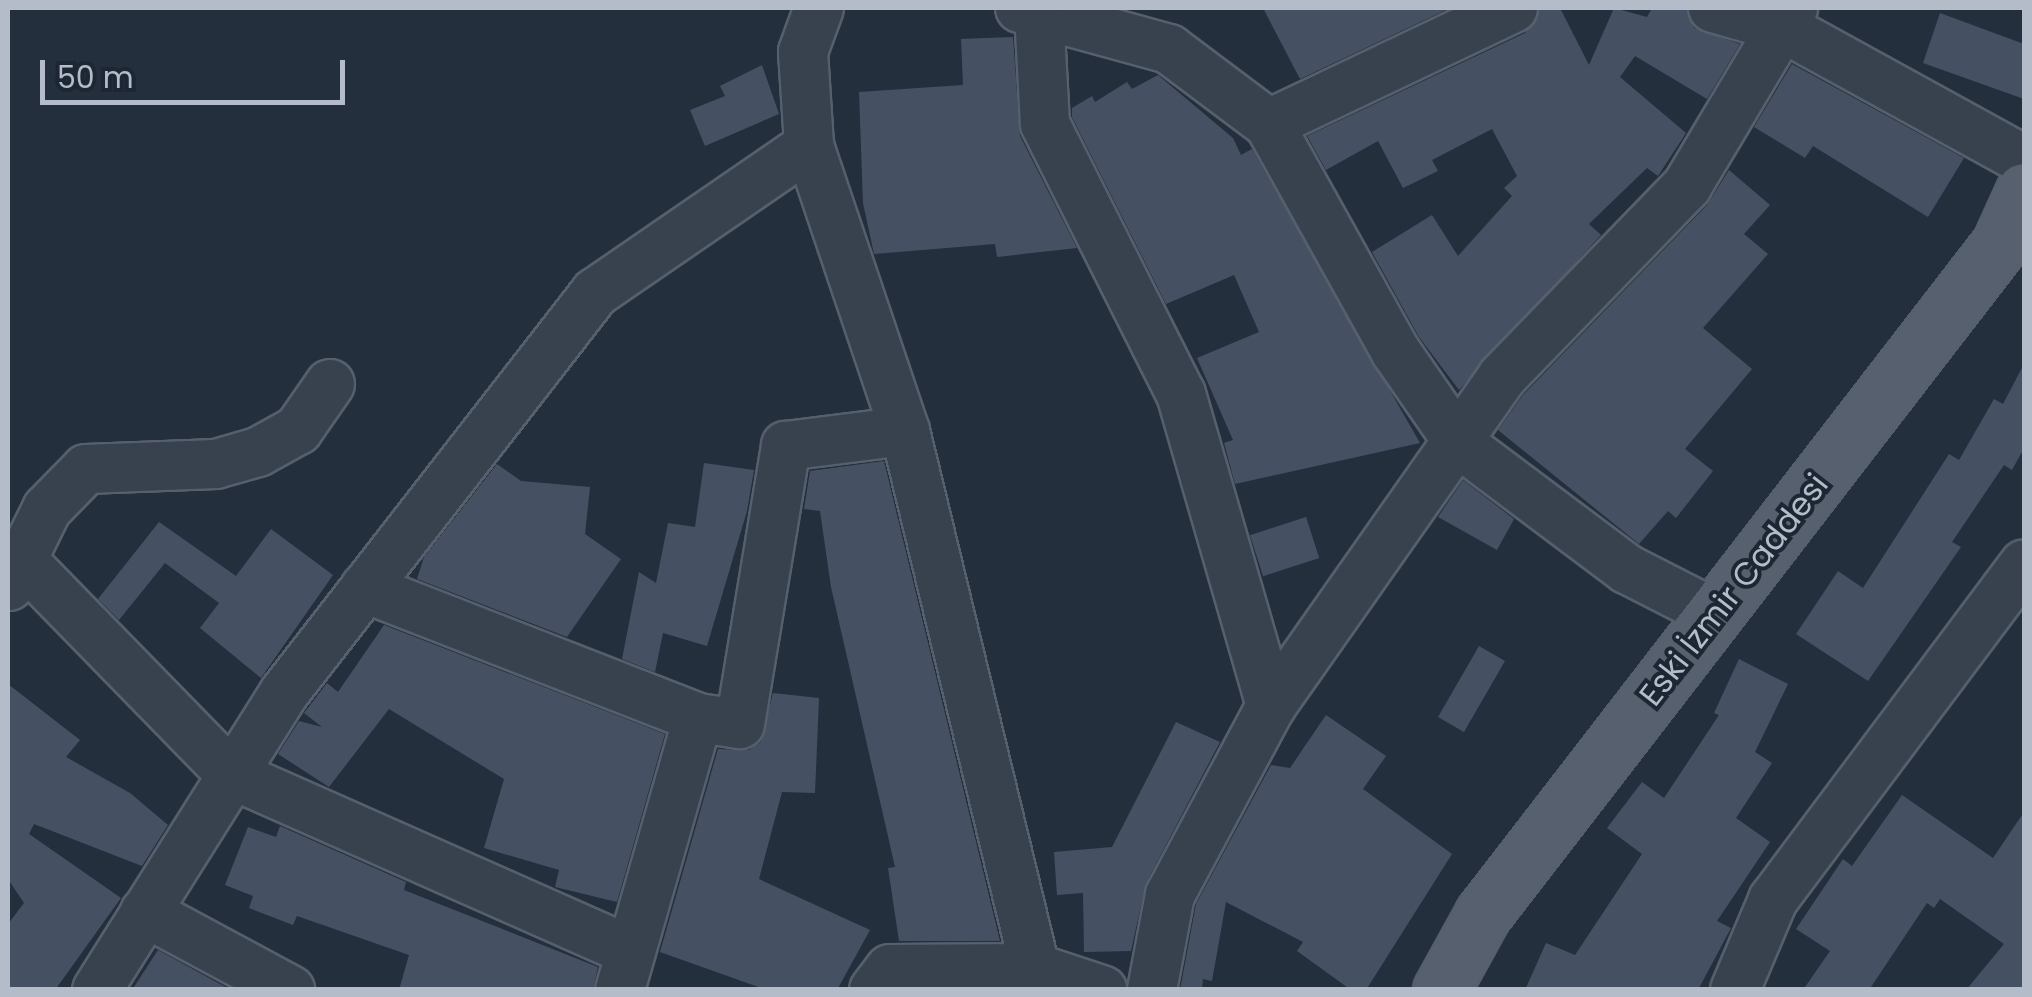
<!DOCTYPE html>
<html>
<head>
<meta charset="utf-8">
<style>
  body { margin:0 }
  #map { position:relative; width:2032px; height:997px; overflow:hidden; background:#242f3e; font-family:Poppins,sans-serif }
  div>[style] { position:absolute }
  .building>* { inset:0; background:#455162; transform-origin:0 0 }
  .roads { filter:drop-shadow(2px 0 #565f6c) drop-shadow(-2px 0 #565f6c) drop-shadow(0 2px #565f6c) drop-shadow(0 -2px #565f6c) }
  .street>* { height:48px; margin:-24px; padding:0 24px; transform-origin:24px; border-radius:24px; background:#38414e }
  .primary>* { height:55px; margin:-27.5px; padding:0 27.5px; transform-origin:27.5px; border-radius:27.5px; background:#56606e }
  span { translate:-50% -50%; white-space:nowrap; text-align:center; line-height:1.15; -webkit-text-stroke:8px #1d2633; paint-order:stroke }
  .street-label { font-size:32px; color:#b4bcc9 }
  .frame { position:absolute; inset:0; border:10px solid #b4bcc9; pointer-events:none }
  .scale { position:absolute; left:40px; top:60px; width:305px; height:45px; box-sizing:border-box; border:5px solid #b4bcc9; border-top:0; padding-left:12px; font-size:30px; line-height:35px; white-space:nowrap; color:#b4bcc9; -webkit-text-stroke:8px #1d2633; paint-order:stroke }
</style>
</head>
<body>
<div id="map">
  <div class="building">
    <div style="clip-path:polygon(1263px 8px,1450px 8px,1300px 79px)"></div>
    <div style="clip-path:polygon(1540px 8px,1560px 8px,1589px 65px,1614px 8px,1647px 17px,1652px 8px,1686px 8px,1694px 28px,1740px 44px,1707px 99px,1635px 56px,1620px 77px,1686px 133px,1658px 176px,1647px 168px,1589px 224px,1601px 235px,1459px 390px,1419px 337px,1372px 252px,1432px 215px,1458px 256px,1512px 196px,1504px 188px,1517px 176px,1492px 129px,1432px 160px,1438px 171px,1403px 188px,1378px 141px,1326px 170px,1307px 136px,1525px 33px)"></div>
    <div style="clip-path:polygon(1940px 13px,2024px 44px,2024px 99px,1923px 63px)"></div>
    <div style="clip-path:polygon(1013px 37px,1020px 136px,1077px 248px,997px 257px,995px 244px,874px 254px,863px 203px,859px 92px,963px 85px,961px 39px)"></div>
    <div style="clip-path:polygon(1792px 64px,1964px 158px,1928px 217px,1813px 146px,1805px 158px,1754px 127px)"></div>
    <div style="clip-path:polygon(762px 65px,779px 114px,705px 146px,690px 110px,725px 96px,720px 86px)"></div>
    <div style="clip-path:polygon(1158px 75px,1233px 138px,1241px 155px,1252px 149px,1420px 443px,1235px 484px,1224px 443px,1233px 440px,1197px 358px,1259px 332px,1234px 275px,1166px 304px,1072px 117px,1072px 108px,1092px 96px,1095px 102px,1127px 82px,1132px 89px)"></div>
    <div style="clip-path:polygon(1729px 170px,1770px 205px,1744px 234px,1768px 254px,1703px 328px,1752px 369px,1685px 449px,1713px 471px,1676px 518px,1668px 511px,1639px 544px,1498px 430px,1523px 395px,1707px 205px)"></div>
    <div style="clip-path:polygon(2024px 364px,2024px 448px,2012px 470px,2004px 465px,1952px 542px,1961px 547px,1868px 681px,1796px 634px,1838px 571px,1863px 588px,1949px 454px,1959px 460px,1994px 399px,2003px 404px)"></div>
    <div style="clip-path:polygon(884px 461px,1000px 941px,899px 941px,888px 868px,895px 867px,831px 587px,820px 511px,804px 509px,810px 471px)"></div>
    <div style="clip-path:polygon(704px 463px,754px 470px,747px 511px,707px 646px,663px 633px,655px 672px,622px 659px,639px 572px,656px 583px,668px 523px,695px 527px)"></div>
    <div style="clip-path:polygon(497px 464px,521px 481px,590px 487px,585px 534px,621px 559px,567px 637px,417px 579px,424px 557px)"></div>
    <div style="clip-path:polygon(1463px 480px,1514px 519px,1497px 550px,1438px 517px)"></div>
    <div style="left:1306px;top:517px;width:43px;height:59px;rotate:72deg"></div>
    <div style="clip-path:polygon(159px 522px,236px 576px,271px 529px,333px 575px,261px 678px,200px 628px,219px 603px,165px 563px,119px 620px,98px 599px)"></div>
    <div style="clip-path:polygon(384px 625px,665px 734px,617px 902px,555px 887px,559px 870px,484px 848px,504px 779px,389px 709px,329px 787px,278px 754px,299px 721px,322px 727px,304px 713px,327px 683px,338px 692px)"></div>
    <div style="left:1479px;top:646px;width:30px;height:82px;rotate:30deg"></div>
    <div style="clip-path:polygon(1739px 659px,1788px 684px,1755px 752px,1772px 763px,1736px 818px,1770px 842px,1717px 921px,1731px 928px,1698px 990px,1525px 990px,1546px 943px,1575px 955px,1642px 854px,1607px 828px,1642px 782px,1664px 798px,1719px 715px,1714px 713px)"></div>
    <div style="clip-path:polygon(8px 684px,80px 740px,66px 757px,130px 793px,168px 825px,142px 866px,34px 824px,29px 834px,121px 898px,55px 990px,8px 990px,8px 924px,24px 903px,8px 879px)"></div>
    <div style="clip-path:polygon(773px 693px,819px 698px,815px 793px,782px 792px,759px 879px,870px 930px,837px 990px,767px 990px,660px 952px,718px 749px,749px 750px,761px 742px)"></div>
    <div style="clip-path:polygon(1326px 715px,1386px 756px,1363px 789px,1452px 854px,1366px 990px,1351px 990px,1297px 951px,1303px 942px,1226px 902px,1212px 981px,1203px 979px,1202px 990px,1180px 990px,1196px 904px,1271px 765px,1290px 768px)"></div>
    <div style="clip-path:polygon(1176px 722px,1220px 742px,1146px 883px,1131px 951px,1084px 952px,1083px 893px,1057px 895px,1054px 852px,1112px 847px)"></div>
    <div style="clip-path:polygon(1902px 795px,1993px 858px,2024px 812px,2024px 990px,1966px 990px,2004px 944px,1940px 899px,1934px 908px,1927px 903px,1869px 990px,1803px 990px,1830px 951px,1796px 929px,1843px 859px,1852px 866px)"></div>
    <div style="clip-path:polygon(280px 826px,406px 882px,404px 890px,598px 967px,593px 990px,399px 990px,409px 955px,297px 916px,293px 925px,249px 908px,253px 896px,225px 885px,248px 827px,276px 837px)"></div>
    <div style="clip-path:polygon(158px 950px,231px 990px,132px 990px)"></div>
  </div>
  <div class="roads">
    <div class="street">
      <div style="left:819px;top:8px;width:47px;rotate:110deg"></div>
      <div style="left:803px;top:52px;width:94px;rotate:86.3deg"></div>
      <div style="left:809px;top:146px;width:301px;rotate:71.4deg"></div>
      <div style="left:905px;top:431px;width:553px;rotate:76.39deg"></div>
      <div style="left:1020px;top:8px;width:155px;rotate:15.4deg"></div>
      <div style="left:1169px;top:49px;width:125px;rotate:36.9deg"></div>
      <div style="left:1269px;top:124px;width:270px;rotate:-25.4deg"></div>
      <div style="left:1713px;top:8px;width:74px;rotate:15.7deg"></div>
      <div style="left:1784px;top:28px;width:274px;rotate:28.8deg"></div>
      <div style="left:1039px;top:13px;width:111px;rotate:86.9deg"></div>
      <div style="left:1045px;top:124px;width:302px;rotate:63.3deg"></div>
      <div style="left:1181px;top:394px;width:325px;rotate:73.9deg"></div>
      <div style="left:1269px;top:124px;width:261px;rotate:60.9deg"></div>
      <div style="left:1396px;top:352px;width:111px;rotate:55.3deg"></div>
      <div style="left:1459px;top:443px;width:210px;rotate:36.9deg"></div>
      <div style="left:1627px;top:569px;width:101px;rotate:27.1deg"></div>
      <div style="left:22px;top:560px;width:299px;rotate:45.7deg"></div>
      <div style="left:231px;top:774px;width:437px;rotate:23.9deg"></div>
      <div style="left:9px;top:586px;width:86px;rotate:-63.7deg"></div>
      <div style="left:47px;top:509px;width:56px;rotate:-45.7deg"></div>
      <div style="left:86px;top:469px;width:130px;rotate:-2.2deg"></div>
      <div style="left:216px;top:464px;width:44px;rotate:-15.9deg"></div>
      <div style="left:258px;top:452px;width:46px;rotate:-28.8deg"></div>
      <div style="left:298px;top:430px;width:56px;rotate:-55.2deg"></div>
      <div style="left:365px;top:588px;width:357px;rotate:21.3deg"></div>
      <div style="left:145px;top:912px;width:165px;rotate:28.3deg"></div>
      <div style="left:97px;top:990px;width:351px;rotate:-57.8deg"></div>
      <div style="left:284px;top:693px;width:507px;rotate:-52.13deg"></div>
      <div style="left:595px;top:293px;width:260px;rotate:-34.5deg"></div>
      <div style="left:620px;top:990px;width:283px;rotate:-74deg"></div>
      <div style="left:698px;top:718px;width:42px;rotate:8.1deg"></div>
      <div style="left:740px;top:724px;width:282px;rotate:-80.6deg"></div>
      <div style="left:786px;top:446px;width:120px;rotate:-7.2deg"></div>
      <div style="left:874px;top:990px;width:26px;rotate:-53deg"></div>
      <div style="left:890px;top:969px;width:145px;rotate:-0.4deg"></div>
      <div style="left:1035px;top:968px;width:71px;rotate:18.2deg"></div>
      <div style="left:1152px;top:990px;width:97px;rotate:-79.3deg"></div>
      <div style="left:1170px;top:895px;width:214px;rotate:-61.9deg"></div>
      <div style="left:1271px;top:706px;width:402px;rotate:-54.9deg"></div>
      <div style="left:1502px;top:377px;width:266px;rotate:-45.9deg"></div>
      <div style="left:1687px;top:186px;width:207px;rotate:-59.2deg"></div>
      <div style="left:1735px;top:990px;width:98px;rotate:-67.1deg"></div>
      <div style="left:1773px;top:900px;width:419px;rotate:-53.2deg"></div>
    </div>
    <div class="primary">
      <div style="left:1441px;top:990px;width:87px;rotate:-61.1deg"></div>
      <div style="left:1483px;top:914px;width:846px;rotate:-52.34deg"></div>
      <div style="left:2000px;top:244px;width:58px;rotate:-65.6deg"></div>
    </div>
  </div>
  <div class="street-label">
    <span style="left:1734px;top:590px;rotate:-52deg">Eski İzmir Caddesi</span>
  </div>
  <div class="frame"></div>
  <div class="scale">50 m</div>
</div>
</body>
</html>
